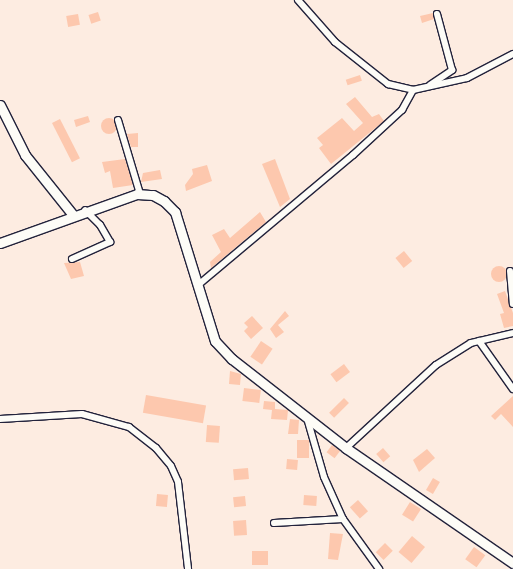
<!DOCTYPE html>
<html>
<head>
<meta charset="utf-8">
<style>
  body { margin:0 }
  #map { position:relative; width:513px; height:569px; overflow:hidden; background:#fdece1; font-family:Caveat,sans-serif }
  div>[style] { position:absolute }
  .building>* { inset:0; background:#fdc8ae; transform-origin:0 0 }
  .round { border-radius:50% }
  .roads { filter:drop-shadow(1px 0 #22223b) drop-shadow(-1px 0 #22223b) drop-shadow(0 1px #22223b) drop-shadow(0 -1px #22223b) }
  .street>* { height:6px; margin:-3px; padding:0 3px; transform-origin:3px; border-radius:3px; background:#fdfcf7 }
  .secondary>* { height:9px; margin:-4.5px; padding:0 4.5px; transform-origin:4.5px; border-radius:4.5px; background:#fdfcf7 }
  span { translate:-50% -50%; white-space:nowrap; text-align:center; line-height:1.15; -webkit-text-stroke:3px #fdfcf7; paint-order:stroke }
</style>
</head>
<body>
<div id="map">
  <div class="building">
    <div style="left:98px;top:12px;width:9px;height:10px;rotate:72deg"></div>
    <div style="clip-path:polygon(433px 13px,434px 19px,422px 23px,420px 16px)"></div>
    <div style="left:78px;top:14px;width:11px;height:12px;rotate:80deg"></div>
    <div style="left:360px;top:75px;width:6px;height:15px;rotate:72deg"></div>
    <div style="clip-path:polygon(355px 97px,372px 117px,379px 114px,384px 121px,331px 164px,319px 148px,323px 145px,317px 138px,342px 118px,354px 131px,363px 123px,346px 104px)"></div>
    <div style="clip-path:polygon(88px 116px,90px 122px,76px 127px,74px 120px)"></div>
    <div class="round" style="left:101px;top:118px;width:16px;height:16px"></div>
    <div style="left:60px;top:119px;width:44px;height:9px;rotate:63deg"></div>
    <div style="clip-path:polygon(138px 133px,138px 147px,131px 147px,127px 134px)"></div>
    <div style="clip-path:polygon(125px 159px,133px 185px,113px 188px,110px 171px,105px 173px,102px 162px)"></div>
    <div style="clip-path:polygon(275px 159px,290px 199px,280px 207px,262px 164px)"></div>
    <div style="clip-path:polygon(207px 165px,212px 181px,186px 191px,185px 185px,193px 174px,192px 169px)"></div>
    <div style="clip-path:polygon(160px 170px,162px 179px,141px 182px,143px 173px)"></div>
    <div style="clip-path:polygon(260px 212px,266px 222px,211px 268px,210px 262px,221px 252px,212px 235px,224px 229px,230px 238px)"></div>
    <div style="left:404px;top:251px;width:13px;height:11px;rotate:51deg"></div>
    <div style="clip-path:polygon(80px 262px,84px 276px,71px 279px,64px 263px)"></div>
    <div class="round" style="left:491px;top:266px;width:16px;height:16px"></div>
    <div style="clip-path:polygon(505px 291px,513px 313px,513px 326px,504px 328px,500px 314px,504px 313px,497px 294px)"></div>
    <div style="clip-path:polygon(285px 311px,289px 316px,278px 325px,284px 332px,276px 338px,270px 329px)"></div>
    <div style="clip-path:polygon(252px 316px,263px 328px,251px 339px,244px 331px,248px 327px,244px 323px)"></div>
    <div style="left:261px;top:341px;width:14px;height:19px;rotate:34deg"></div>
    <div style="left:344px;top:364px;width:10px;height:17px;rotate:53deg"></div>
    <div style="clip-path:polygon(230px 371px,241px 374px,240px 385px,229px 384px)"></div>
    <div style="left:244px;top:388px;width:17px;height:13px;rotate:7deg"></div>
    <div style="left:146px;top:395px;width:61px;height:18px;rotate:10deg"></div>
    <div style="clip-path:polygon(513px 396px,513px 427px,501px 414px,495px 420px,491px 416px)"></div>
    <div style="left:344px;top:398px;width:7px;height:21px;rotate:45deg"></div>
    <div style="clip-path:polygon(264px 401px,275px 402px,275px 409px,288px 410px,287px 420px,271px 419px,272px 410px,263px 409px)"></div>
    <div style="clip-path:polygon(290px 419px,299px 420px,298px 434px,288px 434px)"></div>
    <div style="left:207px;top:425px;width:13px;height:17px;rotate:4deg"></div>
    <div style="left:297px;top:440px;width:12px;height:18px"></div>
    <div style="left:332px;top:445px;width:10px;height:9px;rotate:37deg"></div>
    <div style="left:383px;top:448px;width:11px;height:9px;rotate:49deg"></div>
    <div style="clip-path:polygon(427px 449px,435px 458px,419px 472px,413px 460px)"></div>
    <div style="left:287px;top:459px;width:11px;height:10px;rotate:5deg"></div>
    <div style="left:248px;top:468px;width:11px;height:15px;rotate:85deg"></div>
    <div style="left:433px;top:478px;width:8px;height:14px;rotate:30deg"></div>
    <div style="left:157px;top:494px;width:11px;height:12px;rotate:5deg"></div>
    <div style="left:304px;top:495px;width:13px;height:10px;rotate:4deg"></div>
    <div style="left:245px;top:496px;width:10px;height:12px;rotate:84deg"></div>
    <div style="left:358px;top:500px;width:15px;height:11px;rotate:48deg"></div>
    <div style="left:410px;top:502px;width:13px;height:15px;rotate:32deg"></div>
    <div style="left:246px;top:520px;width:15px;height:13px;rotate:86deg"></div>
    <div style="clip-path:polygon(330px 533px,343px 534px,338px 560px,328px 559px)"></div>
    <div style="left:412px;top:536px;width:17px;height:21px;rotate:40deg"></div>
    <div style="left:385px;top:543px;width:11px;height:13px;rotate:45deg"></div>
    <div style="left:474px;top:547px;width:14px;height:15px;rotate:36deg"></div>
    <div style="left:252px;top:551px;width:16px;height:14px"></div>
  </div>
  <div class="roads">
    <div class="street">
      <div style="left:298px;top:0;width:56px;rotate:48.6deg"></div>
      <div style="left:335px;top:42px;width:68px;rotate:38.4deg"></div>
      <div style="left:388px;top:84px;width:26px;rotate:13deg"></div>
      <div style="left:413px;top:90px;width:55px;rotate:-12.5deg"></div>
      <div style="left:467px;top:78px;width:52px;rotate:-27.6deg"></div>
      <div style="left:430px;top:85px;width:27px;rotate:-34deg"></div>
      <div style="left:452px;top:70px;width:58px;rotate:-105deg"></div>
      <div style="left:118px;top:120px;width:77px;rotate:73.4deg"></div>
      <div style="left:72px;top:259px;width:42px;rotate:-24.1deg"></div>
      <div style="left:110px;top:242px;width:20px;rotate:-120deg"></div>
      <div style="left:100px;top:225px;width:21px;rotate:-135deg"></div>
      <div style="left:510px;top:271px;width:33px;rotate:85deg"></div>
      <div style="left:198px;top:285px;width:202px;rotate:-40deg"></div>
      <div style="left:353px;top:155px;width:67px;rotate:-42.6deg"></div>
      <div style="left:402px;top:110px;width:23px;rotate:-61deg"></div>
      <div style="left:479px;top:341px;width:59px;rotate:54.7deg"></div>
      <div style="left:307px;top:418px;width:61px;rotate:73.9deg"></div>
      <div style="left:324px;top:477px;width:46px;rotate:65.7deg"></div>
      <div style="left:343px;top:519px;width:62px;rotate:54.2deg"></div>
      <div style="left:0;top:419px;width:82px;rotate:-3.5deg"></div>
      <div style="left:82px;top:414px;width:49px;rotate:15.5deg"></div>
      <div style="left:129px;top:427px;width:34px;rotate:38deg"></div>
      <div style="left:156px;top:448px;width:23px;rotate:50deg"></div>
      <div style="left:171px;top:466px;width:17px;rotate:66deg"></div>
      <div style="left:178px;top:482px;width:88px;rotate:83.4deg"></div>
      <div style="left:346px;top:448px;width:122px;rotate:-42.7deg"></div>
      <div style="left:436px;top:365px;width:41px;rotate:-32.2deg"></div>
      <div style="left:471px;top:343px;width:43px;rotate:-13.4deg"></div>
      <div style="left:274px;top:523px;width:69px;rotate:-3.3deg"></div>
    </div>
    <div class="secondary">
      <div style="left:0;top:105px;width:56px;rotate:63.4deg"></div>
      <div style="left:25px;top:155px;width:77px;rotate:51.3deg"></div>
      <div style="left:0;top:243px;width:145px;rotate:-19.7deg"></div>
      <div style="left:137px;top:194px;width:16px;rotate:4deg"></div>
      <div style="left:153px;top:195px;width:13px;rotate:29deg"></div>
      <div style="left:164px;top:201px;width:16px;rotate:45deg"></div>
      <div style="left:175px;top:212px;width:135px;rotate:72.8deg"></div>
      <div style="left:215px;top:341px;width:25px;rotate:47deg"></div>
      <div style="left:232px;top:359px;width:145px;rotate:38deg"></div>
      <div style="left:346px;top:448px;width:203px;rotate:34.6deg"></div>
    </div>
  </div>
</div>
</body>
</html>
